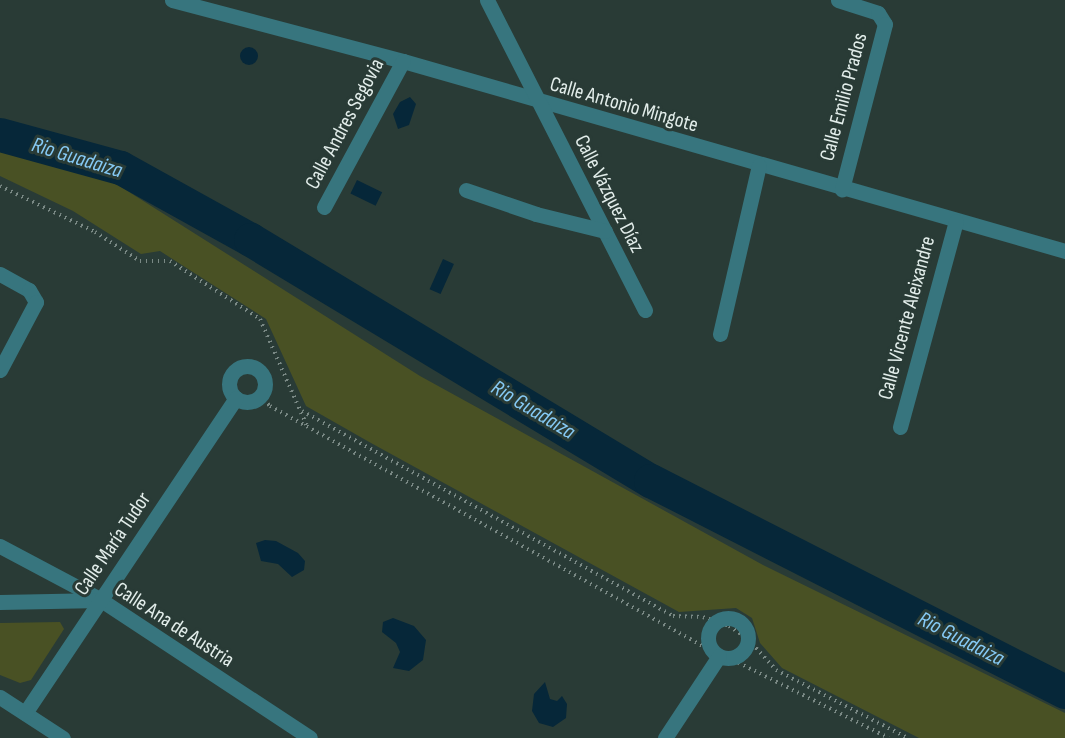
<!DOCTYPE html>
<html>
<head>
<meta charset="utf-8">
<style>
  body { margin:0 }
  #map { position:relative; width:1065px; height:738px; overflow:hidden; background:#293b36; font-family:"Sofia Sans Condensed",sans-serif }
  div>[style] { position:absolute }
  .green>* { inset:0; background:#495124 }
  .water>* { inset:0; background:#062739; transform-origin:0 0 }
  .round { border-radius:50% }
  .river>* { height:34px; margin:-17px; padding:0 17px; transform-origin:17px; border-radius:17px; background:#062739 }
  .path>* { height:4px; margin-top:-2px; transform-origin:0; background:repeating-linear-gradient(90deg,#7a8985 0 1.5px,transparent 0 6px) }
  .minor>* { height:15px; margin:-7.5px; padding:0 7.5px; transform-origin:7.5px; border-radius:7.5px; background:#37757e }
  .minor>.ring { margin:-7.5px; padding:0; box-sizing:content-box; background:none; border:15px solid #37757e; border-radius:50% }
  span { translate:-50% -50%; white-space:nowrap; text-align:center; line-height:1.15; -webkit-text-stroke:6px #293b36; paint-order:stroke }
  .street-label { font-size:21px; color:#e2edea }
  .water-label { font-size:22px; color:#86caf5; font-style:italic }
</style>
</head>
<body>
<div id="map">
  <div class="green">
    <div style="clip-path:polygon(0 140px,88px 166px,420px 376px,763px 565px,1065px 713px,1065px 738px,919px 738px,782px 668px,760px 643px,752px 618px,736px 608px,679px 612px,371px 443px,306px 406px,266px 319px,160px 251px,141px 254px,73px 211px,0 176px)"></div>
    <div style="clip-path:polygon(60px 622px,64px 629px,31px 680px,20px 683px,0 675px,0 623px)"></div>
  </div>
  <div class="water">
    <div class="round" style="left:240px;top:47px;width:18px;height:18px"></div>
    <div style="clip-path:polygon(410px 97px,416px 104px,409px 125px,398px 129px,393px 114px,400px 102px)"></div>
    <div style="left:357px;top:180px;width:28px;height:15px;rotate:26deg"></div>
    <div style="left:443px;top:259px;width:12px;height:33px;rotate:24deg"></div>
    <div style="clip-path:polygon(265px 540px,276px 541px,298px 553px,305px 561px,304px 570px,292px 577px,278px 564px,261px 561px,256px 543px)"></div>
    <div style="clip-path:polygon(393px 618px,414px 626px,426px 640px,423px 660px,409px 671px,393px 668px,400px 652px,396px 643px,382px 632px,383px 622px)"></div>
    <div style="clip-path:polygon(545px 682px,550px 699px,557px 701px,562px 696px,567px 704px,566px 718px,553px 727px,539px 723px,532px 711px,534px 694px)"></div>
  </div>
  <div class="river">
    <div style="left:0;top:135px;width:125px;rotate:15.3deg"></div>
    <div style="left:121px;top:168px;width:149px;rotate:29deg"></div>
    <div style="left:251px;top:240px;width:467px;rotate:31.1deg"></div>
    <div style="left:651px;top:481px;width:465px;rotate:27deg"></div>
  </div>
  <div class="path">
    <div style="left:0;top:186px;width:106px;rotate:25.8deg"></div>
    <div style="left:95px;top:232px;width:54px;rotate:32.8deg"></div>
    <div style="left:140px;top:261px;width:30px"></div>
    <div style="left:170px;top:261px;width:107px;rotate:32.8deg"></div>
    <div style="left:260px;top:319px;width:117px;rotate:66.3deg"></div>
    <div style="left:259px;top:396px;width:15px;rotate:42deg"></div>
    <div style="left:270px;top:406px;width:500px;rotate:29deg"></div>
    <div style="left:302px;top:411px;width:424px;rotate:28.9deg"></div>
    <div style="left:673px;top:616px;width:30px;rotate:2deg"></div>
    <div style="left:703px;top:617px;width:28px;rotate:19deg"></div>
    <div style="left:729px;top:626px;width:23px;rotate:34deg"></div>
    <div style="left:748px;top:639px;width:42px;rotate:47.9deg"></div>
    <div style="left:776px;top:670px;width:148px;rotate:27.3deg"></div>
    <div style="left:733px;top:660px;width:174px;rotate:26.6deg"></div>
  </div>
  <div class="minor">
    <div style="left:172px;top:0;width:239px;rotate:14.8deg"></div>
    <div style="left:403px;top:61px;width:689px;rotate:16.01deg"></div>
    <div style="left:487px;top:0;width:348px;rotate:63deg"></div>
    <div style="left:838px;top:0;width:42px;rotate:18deg"></div>
    <div style="left:878px;top:13px;width:13px;rotate:58deg"></div>
    <div style="left:885px;top:24px;width:171px;rotate:104.6deg"></div>
    <div style="left:466px;top:190px;width:74px;rotate:18.9deg"></div>
    <div style="left:536px;top:214px;width:71px;rotate:13.8deg"></div>
    <div style="left:324px;top:207px;width:166px;rotate:-61.6deg"></div>
    <div style="left:0;top:274px;width:33px;rotate:29deg"></div>
    <div style="left:29px;top:290px;width:14px;rotate:60deg"></div>
    <div style="left:36px;top:302px;width:77px;rotate:117.9deg"></div>
    <div style="left:720px;top:334px;width:173px;rotate:-77deg"></div>
    <div class="ring" style="left:229px;top:366px;width:21px;height:21px"></div>
    <div style="left:900px;top:427px;width:213px;rotate:-74.8deg"></div>
    <div style="left:0;top:546px;width:111px;rotate:28deg"></div>
    <div style="left:0;top:602px;width:101px;rotate:-1.1deg"></div>
    <div style="left:101px;top:600px;width:250px;rotate:33.4deg"></div>
    <div class="ring" style="left:708px;top:618px;width:25px;height:25px"></div>
    <div style="left:0;top:697px;width:75px;rotate:33.1deg"></div>
    <div style="left:25px;top:713px;width:379px;rotate:-56.2deg"></div>
    <div style="left:665px;top:738px;width:98px;rotate:-56.6deg"></div>
  </div>
  <div class="street-label">
    <span style="left:844px;top:97px;rotate:-75deg">Calle Emilio Prados</span>
    <span style="left:624px;top:105px;rotate:16deg">Calle Antonio Mingote</span>
    <span style="left:345px;top:124px;rotate:-62deg">Calle Andres Segovia</span>
    <span style="left:609px;top:194px;rotate:63deg">Calle Vázquez Díaz</span>
    <span style="left:907px;top:318px;rotate:-75deg">Calle Vicente Aleixandre</span>
    <span style="left:113px;top:544px;rotate:-56deg">Calle María Tudor</span>
    <span style="left:174px;top:625px;rotate:33deg">Calle Ana de Austria</span>
  </div>
  <div class="water-label">
    <span style="left:77px;top:158px;rotate:17deg">Rio Guadaiza</span>
    <span style="left:533px;top:410px;rotate:31deg">Rio Guadaiza</span>
    <span style="left:961px;top:639px;rotate:27deg">Rio Guadaiza</span>
  </div>
</div>
</body>
</html>
